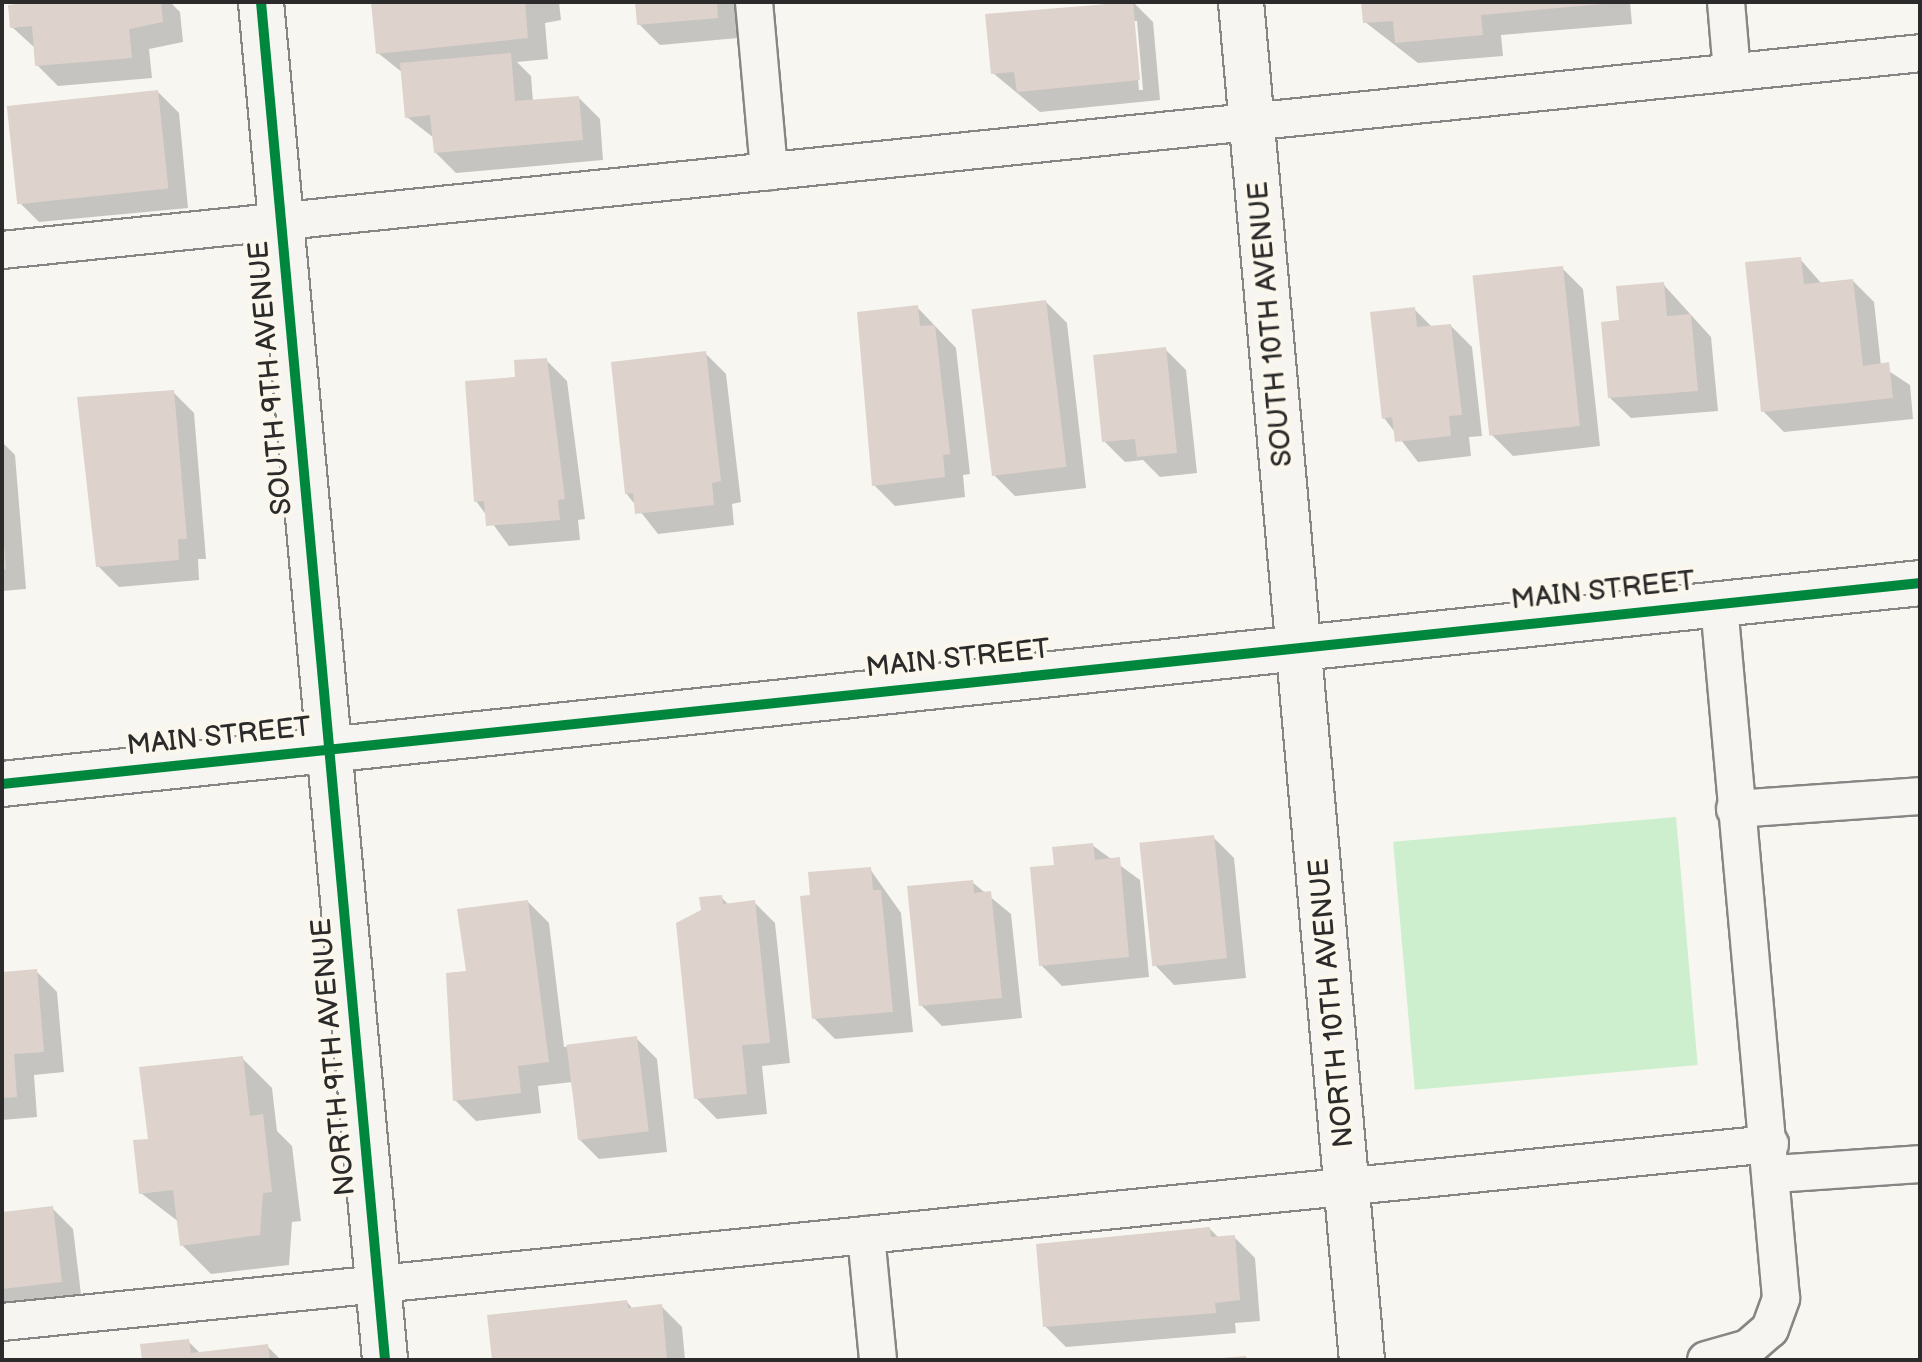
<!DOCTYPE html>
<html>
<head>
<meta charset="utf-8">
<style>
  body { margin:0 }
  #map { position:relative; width:1922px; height:1362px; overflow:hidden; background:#f8f6f0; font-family:"Balsamiq Sans",sans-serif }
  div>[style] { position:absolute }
  .green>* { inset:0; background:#ceefcd; transform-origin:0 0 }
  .shadow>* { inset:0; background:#0003 }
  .building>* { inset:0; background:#ded2cc; transform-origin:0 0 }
  .roads { filter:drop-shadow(2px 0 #878684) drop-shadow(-2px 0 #878684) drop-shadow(0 2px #878684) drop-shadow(0 -2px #878684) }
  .service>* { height:36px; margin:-18px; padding:0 18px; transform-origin:18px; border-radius:18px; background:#f6f5f1 }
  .minor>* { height:44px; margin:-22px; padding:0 22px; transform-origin:22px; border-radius:22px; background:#f6f5f1 }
  .tertiary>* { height:44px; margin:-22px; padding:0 22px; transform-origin:22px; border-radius:22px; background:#f6f5f1 }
  .cycleway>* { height:10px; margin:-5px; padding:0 5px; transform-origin:5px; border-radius:5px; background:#00873e }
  span { translate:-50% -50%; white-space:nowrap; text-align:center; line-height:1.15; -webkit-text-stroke:8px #fbf7ec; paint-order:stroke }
  .street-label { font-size:28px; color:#2b2b2b }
  .frame { position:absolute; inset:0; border:4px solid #2b2b2b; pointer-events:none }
</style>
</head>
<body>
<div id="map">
  <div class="green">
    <div style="left:1676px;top:817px;width:249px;height:284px;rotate:85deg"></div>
  </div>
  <div class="shadow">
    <div style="clip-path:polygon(25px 2px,170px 2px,180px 12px,183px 42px,149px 49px,152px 78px,58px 86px,37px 65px,35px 48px,12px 27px,10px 7px)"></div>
    <div style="clip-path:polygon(373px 2px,559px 2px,561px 20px,545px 23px,548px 59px,517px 62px,531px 76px,533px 102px,579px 98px,600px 119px,603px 160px,456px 173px,435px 152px,434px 138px,407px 117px,403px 73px,378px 53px)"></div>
    <div style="clip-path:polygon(637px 2px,735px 2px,738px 38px,660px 45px,639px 24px)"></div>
    <div style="clip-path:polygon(evenodd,1133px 2px,1153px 22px,1160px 100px,1040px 112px,993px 73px,987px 16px,1133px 2px,1133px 21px,1137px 21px,1143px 90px,1139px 90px,1133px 21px)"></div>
    <div style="clip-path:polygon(1363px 2px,1630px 2px,1632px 24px,1501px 35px,1503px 56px,1418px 63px,1365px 22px)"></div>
    <div style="clip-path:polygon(158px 92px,179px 113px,188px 208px,39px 222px,18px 201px)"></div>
    <div style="clip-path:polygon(1800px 259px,1822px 284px,1853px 281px,1874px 302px,1881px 366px,1910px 385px,1913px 419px,1784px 432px,1763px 411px)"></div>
    <div style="clip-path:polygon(1562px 268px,1583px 289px,1600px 446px,1513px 456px,1492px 435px)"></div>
    <div style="clip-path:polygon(1663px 284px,1711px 337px,1718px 411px,1631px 418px,1610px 398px,1621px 322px)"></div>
    <div style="clip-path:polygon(1046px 302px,1067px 323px,1086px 488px,1015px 496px,994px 475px)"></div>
    <div style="clip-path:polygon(917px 307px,956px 348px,970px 474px,963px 475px,965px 497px,895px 506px,874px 485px)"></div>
    <div style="clip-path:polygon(1414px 309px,1433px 328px,1451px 326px,1472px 347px,1482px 436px,1469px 437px,1471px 456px,1418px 462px,1384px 418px)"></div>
    <div style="clip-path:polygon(1165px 349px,1186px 370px,1197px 473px,1160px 477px,1143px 460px,1125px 462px,1104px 441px)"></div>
    <div style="clip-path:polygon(705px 353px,726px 374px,741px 502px,732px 504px,734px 525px,658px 534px,626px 493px)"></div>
    <div style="clip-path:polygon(546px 360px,567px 381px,585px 519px,578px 520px,580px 540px,509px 546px,476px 501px)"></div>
    <div style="clip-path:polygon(173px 392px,194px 413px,206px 559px,198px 559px,199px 580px,119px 587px,98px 566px)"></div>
    <div style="clip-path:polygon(2px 442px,15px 455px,26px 589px,2px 591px)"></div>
    <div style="clip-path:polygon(1213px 837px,1234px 858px,1246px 978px,1174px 985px,1154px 964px)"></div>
    <div style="clip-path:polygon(1092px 845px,1140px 880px,1149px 977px,1062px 986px,1041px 965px,1056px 867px)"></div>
    <div style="clip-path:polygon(870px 869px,901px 913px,913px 1032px,835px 1039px,814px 1018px,813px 897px)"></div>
    <div style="clip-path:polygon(972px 882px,1011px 914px,1022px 1018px,942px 1026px,921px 1005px)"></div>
    <div style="clip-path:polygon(721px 897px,729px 905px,754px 902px,775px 923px,790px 1063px,762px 1066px,767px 1114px,717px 1119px,696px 1098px,703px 911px)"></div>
    <div style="clip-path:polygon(528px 902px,549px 923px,564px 1047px,636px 1038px,657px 1059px,667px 1152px,599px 1159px,578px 1138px,572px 1082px,538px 1086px,541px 1113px,476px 1121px,455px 1100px,468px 973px)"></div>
    <div style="clip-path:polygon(36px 971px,57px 992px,64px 1072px,34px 1075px,37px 1117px,2px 1120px,2px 974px)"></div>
    <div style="clip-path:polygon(242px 1058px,272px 1088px,277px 1131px,292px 1146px,301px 1221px,292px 1222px,289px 1265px,211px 1274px,182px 1245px,179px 1222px,141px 1193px,150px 1141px)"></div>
    <div style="clip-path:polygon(52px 1208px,73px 1229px,82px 1302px,10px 1310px,2px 1302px,2px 1214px)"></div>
    <div style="clip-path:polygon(1210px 1229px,1219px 1238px,1234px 1237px,1255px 1258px,1260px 1321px,1235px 1323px,1236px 1333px,1066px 1347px,1045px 1326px)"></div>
    <div style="clip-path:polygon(627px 1302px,633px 1309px,661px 1306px,682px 1327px,685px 1360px,494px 1360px)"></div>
    <div style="clip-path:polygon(188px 1341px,201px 1354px,267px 1346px,281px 1360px,146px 1360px)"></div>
  </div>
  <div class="building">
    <div style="clip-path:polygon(30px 2px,161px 2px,163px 22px,129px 29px,132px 58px,35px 66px,32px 26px,10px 28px,8px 5px)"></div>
    <div style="clip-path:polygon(371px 2px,525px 2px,528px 38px,376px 54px)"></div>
    <div style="clip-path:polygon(635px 2px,717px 2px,718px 18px,637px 25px)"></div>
    <div style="clip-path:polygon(1133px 2px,1140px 80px,1017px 92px,1014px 72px,991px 74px,985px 14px)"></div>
    <div style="clip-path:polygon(1361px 2px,1603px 2px,1603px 4px,1481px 15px,1483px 35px,1395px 43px,1393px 21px,1363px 23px)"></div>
    <div style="clip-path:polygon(511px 53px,515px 101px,579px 96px,583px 140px,434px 153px,430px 115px,405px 118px,400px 63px)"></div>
    <div style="left:158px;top:90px;width:99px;height:152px;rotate:84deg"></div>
    <div style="clip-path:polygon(1801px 257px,1804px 284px,1853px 279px,1863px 366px,1889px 362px,1893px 398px,1761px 412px,1745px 262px)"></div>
    <div style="left:1563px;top:266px;width:161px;height:91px;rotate:84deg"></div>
    <div style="clip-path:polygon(1664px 282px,1667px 316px,1691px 314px,1698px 391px,1608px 398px,1601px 322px,1619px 320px,1616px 286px)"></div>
    <div style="left:1046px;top:300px;width:168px;height:75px;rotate:83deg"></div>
    <div style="clip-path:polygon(918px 305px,920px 326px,935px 325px,950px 454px,943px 455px,945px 477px,872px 486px,857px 312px)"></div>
    <div style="clip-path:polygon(1415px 307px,1417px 327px,1451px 324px,1462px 415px,1449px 416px,1451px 436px,1395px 442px,1392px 417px,1382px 419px,1370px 312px)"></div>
    <div style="clip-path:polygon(1166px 347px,1177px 453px,1137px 457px,1135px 439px,1102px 442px,1093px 355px)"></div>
    <div style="clip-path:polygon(706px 351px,721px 481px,712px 483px,714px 505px,635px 514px,633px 493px,625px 494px,611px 362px)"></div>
    <div style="clip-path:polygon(547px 358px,565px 499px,558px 500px,560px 520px,486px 526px,484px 501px,474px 502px,465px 381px,515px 377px,514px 360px)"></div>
    <div style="clip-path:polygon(174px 390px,187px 539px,178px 539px,179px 560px,96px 567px,77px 397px)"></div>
    <div style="clip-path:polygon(4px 543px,6px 569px,2px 569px,2px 544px)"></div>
    <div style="left:1214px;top:835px;width:124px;height:75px;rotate:84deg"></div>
    <div style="clip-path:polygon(1093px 843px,1095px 860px,1120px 857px,1129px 957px,1039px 966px,1030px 867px,1054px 865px,1052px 847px)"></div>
    <div style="clip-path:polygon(871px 867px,873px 890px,881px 890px,893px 1012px,812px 1019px,800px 896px,810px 895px,808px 872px)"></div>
    <div style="clip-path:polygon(973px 880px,974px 893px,991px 891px,1002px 998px,919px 1006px,907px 886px)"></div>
    <div style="clip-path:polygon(722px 895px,723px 904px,755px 900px,770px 1043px,742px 1045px,747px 1094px,694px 1099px,676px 923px,701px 910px,699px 897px)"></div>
    <div style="clip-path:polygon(528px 900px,549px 1062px,518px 1066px,521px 1093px,453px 1101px,446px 973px,466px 971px,457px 909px)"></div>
    <div style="clip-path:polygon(37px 969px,44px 1052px,14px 1054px,17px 1097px,2px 1098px,2px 972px)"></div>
    <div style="left:637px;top:1036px;width:96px;height:71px;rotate:83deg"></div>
    <div style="clip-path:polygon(243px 1056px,250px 1116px,263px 1114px,272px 1192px,263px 1193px,260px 1235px,180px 1246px,173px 1190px,139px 1194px,133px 1140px,148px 1139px,139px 1067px)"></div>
    <div style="clip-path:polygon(53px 1206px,62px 1282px,2px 1289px,2px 1212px)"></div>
    <div style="clip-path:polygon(1210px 1227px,1211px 1237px,1235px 1235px,1240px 1300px,1215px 1303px,1216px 1313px,1043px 1327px,1036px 1244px)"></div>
    <div style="clip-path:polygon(627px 1300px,628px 1308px,662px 1304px,667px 1360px,492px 1360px,487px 1315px)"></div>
    <div style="clip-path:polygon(189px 1339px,191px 1353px,268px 1344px,270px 1360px,142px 1360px,140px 1344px)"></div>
    <div style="clip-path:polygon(1246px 1356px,1247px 1360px,1221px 1360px,1221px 1358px)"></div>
  </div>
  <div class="roads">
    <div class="service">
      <div style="left:754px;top:2px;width:170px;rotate:84.9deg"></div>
      <div style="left:1726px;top:2px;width:70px;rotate:85.1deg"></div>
      <div style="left:2px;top:250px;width:1928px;rotate:-5.86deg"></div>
      <div style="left:1735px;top:809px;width:185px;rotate:-4deg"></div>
      <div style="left:1774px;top:1174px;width:146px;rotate:-3.9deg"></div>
      <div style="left:866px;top:1235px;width:126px;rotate:84.5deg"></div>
      <div style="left:2px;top:1322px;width:1777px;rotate:-5.75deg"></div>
      <div style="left:1706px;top:1360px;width:44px;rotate:-15.9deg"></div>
      <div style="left:1748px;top:1348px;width:29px;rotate:-41deg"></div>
      <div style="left:1770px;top:1329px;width:33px;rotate:-70deg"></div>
      <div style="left:1781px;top:1298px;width:697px;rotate:-95.11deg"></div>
    </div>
    <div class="minor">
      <div style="left:1241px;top:2px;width:1363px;rotate:84.91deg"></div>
    </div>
    <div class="tertiary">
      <div style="left:261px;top:2px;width:1364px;rotate:84.78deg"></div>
      <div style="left:2px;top:784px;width:1929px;rotate:-5.98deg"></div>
    </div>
  </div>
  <div class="cycleway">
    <div style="left:261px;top:2px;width:1364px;rotate:84.78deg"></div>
    <div style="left:2px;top:784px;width:1929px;rotate:-5.98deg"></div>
  </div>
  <div class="street-label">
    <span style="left:1271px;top:324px;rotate:-95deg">SOUTH 10TH AVENUE</span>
    <span style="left:271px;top:378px;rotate:-95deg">SOUTH 9TH AVENUE</span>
    <span style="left:1603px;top:591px;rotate:-6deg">MAIN STREET</span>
    <span style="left:958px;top:659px;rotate:-6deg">MAIN STREET</span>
    <span style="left:219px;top:737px;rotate:-6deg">MAIN STREET</span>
    <span style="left:1332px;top:1003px;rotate:-95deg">NORTH 10TH AVENUE</span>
    <span style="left:334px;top:1057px;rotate:-95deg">NORTH 9TH AVENUE</span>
  </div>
  <div class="frame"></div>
</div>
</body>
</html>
